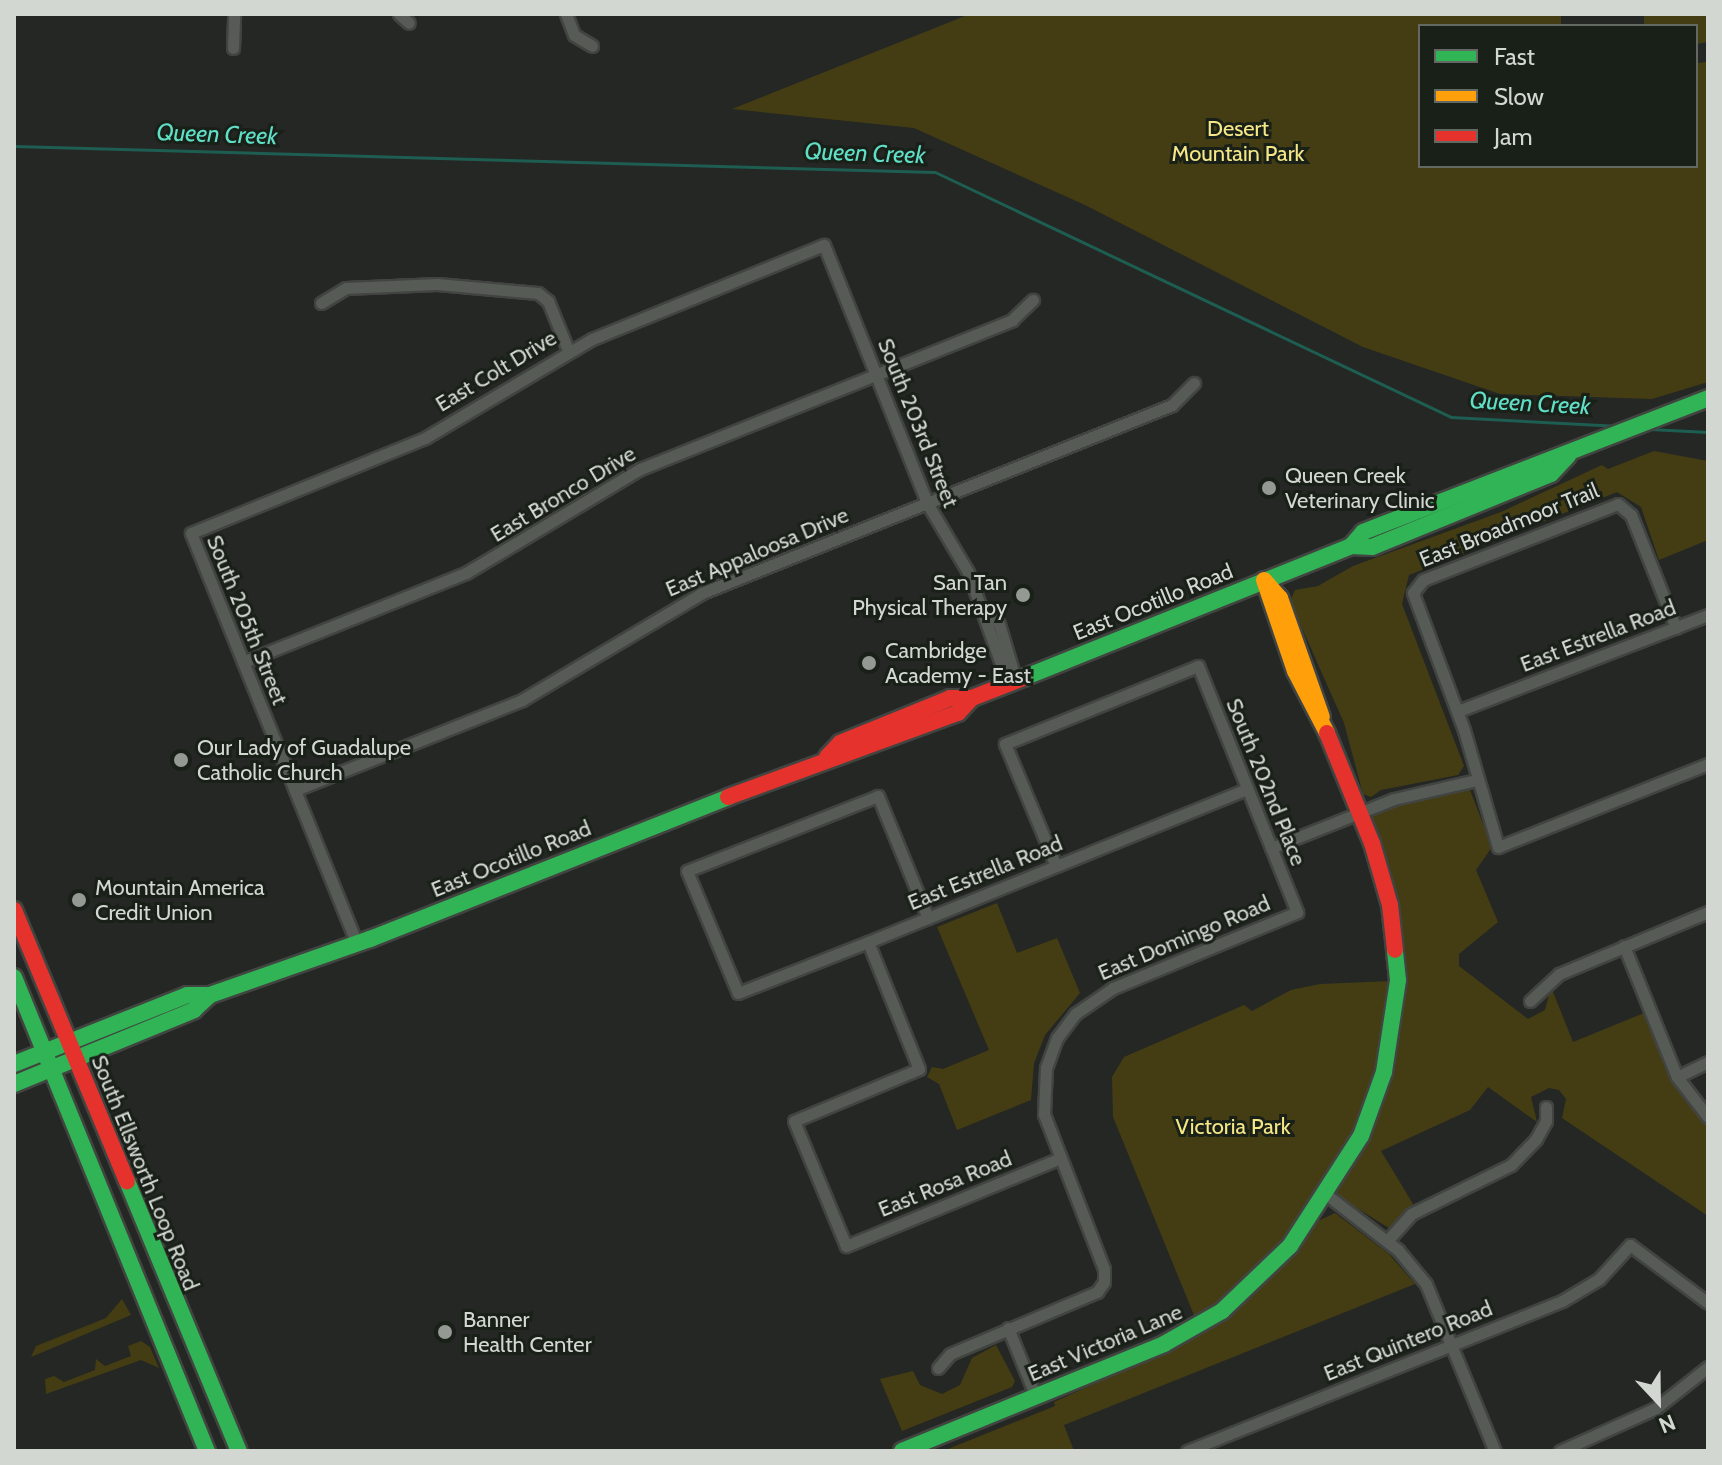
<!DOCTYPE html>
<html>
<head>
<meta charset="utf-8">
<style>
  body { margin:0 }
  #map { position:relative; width:1722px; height:1465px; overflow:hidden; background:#242723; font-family:Cabin,sans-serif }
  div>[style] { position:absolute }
  .green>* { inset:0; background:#443d13 }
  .stream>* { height:3px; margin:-1.5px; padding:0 1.5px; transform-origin:1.5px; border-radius:1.5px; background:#1e5d51 }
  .roads { filter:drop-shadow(2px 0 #414440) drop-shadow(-2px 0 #414440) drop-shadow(0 2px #414440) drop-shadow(0 -2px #414440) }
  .street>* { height:11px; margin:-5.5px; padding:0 5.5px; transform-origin:5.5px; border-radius:5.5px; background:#575b56 }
  .fast>* { height:16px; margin:-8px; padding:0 8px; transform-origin:8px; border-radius:8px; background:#30b455 }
  .slow>* { height:16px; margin:-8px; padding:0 8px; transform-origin:8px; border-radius:8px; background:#ff9f0a }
  .jam>* { height:16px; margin:-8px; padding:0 8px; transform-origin:8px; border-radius:8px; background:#e5322d }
  .dots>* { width:22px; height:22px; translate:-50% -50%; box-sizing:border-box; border:4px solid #192018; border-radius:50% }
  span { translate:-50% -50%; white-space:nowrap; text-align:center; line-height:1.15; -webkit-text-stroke:6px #192018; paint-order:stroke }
  .park-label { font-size:22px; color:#f5e686 }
  .street-label { font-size:22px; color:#d2d7d1 }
  .poi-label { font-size:22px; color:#d2d7d1 }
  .left { translate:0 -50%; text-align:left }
  .right { translate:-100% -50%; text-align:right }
  .water-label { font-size:24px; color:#60dfc7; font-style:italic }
  .frame { position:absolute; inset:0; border:16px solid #d2d7d1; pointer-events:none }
  .legend { position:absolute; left:1418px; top:24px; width:280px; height:144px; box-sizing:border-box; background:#192018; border:2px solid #636962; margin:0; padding:10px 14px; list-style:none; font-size:24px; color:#d2d7d1 }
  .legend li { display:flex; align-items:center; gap:16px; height:40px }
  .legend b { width:40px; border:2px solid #636962 }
  .north { position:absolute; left:1618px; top:1361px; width:80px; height:80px; -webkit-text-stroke:6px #192018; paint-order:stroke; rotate:158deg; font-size:22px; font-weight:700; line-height:32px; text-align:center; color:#d2d7d1 }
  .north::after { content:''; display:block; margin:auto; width:28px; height:36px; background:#d2d7d1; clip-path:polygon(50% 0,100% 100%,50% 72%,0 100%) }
</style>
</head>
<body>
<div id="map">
  <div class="green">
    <div style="clip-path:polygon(970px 14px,1561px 15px,1561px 26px,1420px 26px,1420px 166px,1696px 166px,1696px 63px,1708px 62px,1708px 382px,1652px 399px,1500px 394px,1363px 347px,1085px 205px,914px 128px,732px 109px)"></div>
    <div style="clip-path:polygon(1644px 14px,1708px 14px,1708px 42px,1696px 44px,1696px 26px,1644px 26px)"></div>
    <div style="clip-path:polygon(1654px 451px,1708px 461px,1708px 540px,1659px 560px,1641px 507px,1617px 492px,1409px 575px,1402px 604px,1464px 766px,1458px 775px,1381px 790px,1371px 797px,1363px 794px,1344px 723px,1290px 601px,1295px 590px,1318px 586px,1353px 566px,1501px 512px,1602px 465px,1608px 469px)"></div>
    <div style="clip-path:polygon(1470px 790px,1492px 847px,1476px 870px,1498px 922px,1459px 954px,1459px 966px,1528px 1019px,1545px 1010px,1551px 987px,1573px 1042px,1644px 1013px,1685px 1101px,1708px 1126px,1708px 1216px,1562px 1118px,1566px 1099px,1559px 1090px,1549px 1088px,1531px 1097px,1537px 1122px,1488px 1087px,1470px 1110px,1381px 1151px,1413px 1204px,1389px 1228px,1336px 1195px,1379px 1114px,1395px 1060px,1405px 990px,1396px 895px,1370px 822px,1376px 812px,1396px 804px)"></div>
    <div style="clip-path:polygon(997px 903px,1017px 953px,1057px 938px,1080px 993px,1045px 1035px,1034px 1063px,1031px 1100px,957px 1130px,939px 1084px,927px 1077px,932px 1067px,943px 1069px,989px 1050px,937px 927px)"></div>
    <div style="clip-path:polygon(1391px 981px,1383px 1049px,1359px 1128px,1273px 1257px,1196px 1320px,1113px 1117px,1112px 1077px,1124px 1057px,1244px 1005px,1252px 1011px,1291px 990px,1320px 984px)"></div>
    <div style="clip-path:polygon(1335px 1213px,1389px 1254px,1415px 1284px,1064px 1425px,1074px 1451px,943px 1451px,1055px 1406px,1054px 1402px,1197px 1337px,1250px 1299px,1318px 1221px)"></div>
    <div style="clip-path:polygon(122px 1299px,131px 1315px,31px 1357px,36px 1346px,106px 1318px)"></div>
    <div style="clip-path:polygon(141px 1341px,150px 1347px,159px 1368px,141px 1360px,46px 1394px,45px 1379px,54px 1376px,64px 1382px,95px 1370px,96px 1359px,105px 1366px,131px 1356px,128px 1346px)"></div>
    <div style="clip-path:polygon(996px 1345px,1015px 1381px,1012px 1387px,902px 1431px,880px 1379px,913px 1371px,920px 1385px,942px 1394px,960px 1385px,972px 1358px)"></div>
  </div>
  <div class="stream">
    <div style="left:14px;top:146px;width:921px;rotate:1.62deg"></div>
    <div style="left:935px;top:172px;width:571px;rotate:25.4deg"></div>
    <div style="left:1451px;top:417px;width:164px;rotate:3.1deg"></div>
    <div style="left:1650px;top:429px;width:58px;rotate:3deg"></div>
  </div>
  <div class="roads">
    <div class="street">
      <div style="left:399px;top:14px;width:13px;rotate:42deg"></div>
      <div style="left:566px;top:14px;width:22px;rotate:69deg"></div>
      <div style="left:574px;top:35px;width:21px;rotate:31deg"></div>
      <div style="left:233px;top:48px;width:34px;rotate:-88deg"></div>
      <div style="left:321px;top:303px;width:29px;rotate:-31deg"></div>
      <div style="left:346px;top:288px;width:91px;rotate:-2.5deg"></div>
      <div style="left:437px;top:284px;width:101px;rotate:5.1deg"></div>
      <div style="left:538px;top:293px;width:13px;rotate:39deg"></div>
      <div style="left:548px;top:301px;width:53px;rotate:67.8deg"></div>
      <div style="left:986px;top:610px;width:19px;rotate:47deg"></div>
      <div style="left:999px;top:624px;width:59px;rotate:73.4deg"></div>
      <div style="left:1676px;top:628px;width:122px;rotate:-111.7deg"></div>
      <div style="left:1631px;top:515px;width:17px;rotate:-140deg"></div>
      <div style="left:1618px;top:504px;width:209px;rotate:158.7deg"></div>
      <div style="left:1423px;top:580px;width:16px;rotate:128deg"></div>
      <div style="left:1413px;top:593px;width:146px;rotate:69.6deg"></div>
      <div style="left:1464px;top:730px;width:122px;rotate:73.8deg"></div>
      <div style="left:1498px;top:847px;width:226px;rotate:-21.6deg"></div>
      <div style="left:243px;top:662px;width:240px;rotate:-21.8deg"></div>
      <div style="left:466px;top:573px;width:203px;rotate:-30.9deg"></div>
      <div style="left:640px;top:469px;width:401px;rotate:-21.8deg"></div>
      <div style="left:1012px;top:320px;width:29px;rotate:-44deg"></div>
      <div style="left:1458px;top:711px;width:268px;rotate:-21deg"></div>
      <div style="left:295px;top:790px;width:244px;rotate:-21.6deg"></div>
      <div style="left:522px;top:700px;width:209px;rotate:-30.7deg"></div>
      <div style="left:702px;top:593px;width:506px;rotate:-21.8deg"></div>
      <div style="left:1172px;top:405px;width:31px;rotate:-45deg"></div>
      <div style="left:1271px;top:848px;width:132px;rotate:-21.7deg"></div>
      <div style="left:1394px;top:799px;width:84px;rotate:-13deg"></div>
      <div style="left:928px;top:918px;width:132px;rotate:-112.3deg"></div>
      <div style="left:878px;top:796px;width:205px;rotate:158.6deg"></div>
      <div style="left:687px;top:871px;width:132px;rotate:67.3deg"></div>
      <div style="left:738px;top:993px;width:140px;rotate:-21.4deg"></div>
      <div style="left:868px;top:942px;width:409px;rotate:-22deg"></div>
      <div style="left:868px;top:942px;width:137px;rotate:68.1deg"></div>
      <div style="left:919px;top:1069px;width:135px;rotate:157.4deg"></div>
      <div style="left:794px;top:1121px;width:135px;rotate:67.4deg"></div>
      <div style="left:846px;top:1246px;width:229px;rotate:-22.3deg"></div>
      <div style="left:357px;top:944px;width:443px;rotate:-112deg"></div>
      <div style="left:191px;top:533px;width:253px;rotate:-22.1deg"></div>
      <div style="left:425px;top:438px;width:194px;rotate:-30.7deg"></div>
      <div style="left:592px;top:339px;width:250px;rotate:-22.1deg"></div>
      <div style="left:824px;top:245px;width:278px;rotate:68.2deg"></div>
      <div style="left:927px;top:503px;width:80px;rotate:59.3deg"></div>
      <div style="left:968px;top:572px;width:95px;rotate:70.2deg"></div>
      <div style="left:1000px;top:661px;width:26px;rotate:51deg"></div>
      <div style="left:1624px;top:946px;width:141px;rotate:68deg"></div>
      <div style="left:1677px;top:1077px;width:51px;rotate:52.2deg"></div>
      <div style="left:1530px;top:1001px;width:40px;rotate:-43deg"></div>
      <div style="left:1559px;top:974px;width:161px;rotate:-22.6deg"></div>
      <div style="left:1677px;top:1077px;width:34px;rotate:-26deg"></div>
      <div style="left:1327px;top:1195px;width:90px;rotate:37.8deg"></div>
      <div style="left:1398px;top:1250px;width:44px;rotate:50.5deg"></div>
      <div style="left:1426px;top:1284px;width:181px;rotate:67.6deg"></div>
      <div style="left:1387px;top:1241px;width:36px;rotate:-48deg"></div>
      <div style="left:1411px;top:1214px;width:111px;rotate:-26.1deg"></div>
      <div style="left:1511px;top:1165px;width:36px;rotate:-46deg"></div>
      <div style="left:1536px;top:1139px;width:21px;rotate:-61deg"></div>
      <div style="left:1546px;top:1121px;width:14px;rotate:-90deg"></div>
      <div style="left:1008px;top:1328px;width:74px;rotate:67.9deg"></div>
      <div style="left:938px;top:1368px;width:18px;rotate:-49deg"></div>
      <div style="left:950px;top:1354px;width:160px;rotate:-22.9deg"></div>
      <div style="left:1097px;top:1292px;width:12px;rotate:-55deg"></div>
      <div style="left:1104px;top:1282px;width:13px;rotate:-90deg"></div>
      <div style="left:1104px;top:1269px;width:166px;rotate:-111.2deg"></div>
      <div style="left:1044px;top:1114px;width:46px;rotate:-87.5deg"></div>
      <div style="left:1046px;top:1068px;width:32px;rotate:-70deg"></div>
      <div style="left:1057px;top:1038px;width:30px;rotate:-53deg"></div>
      <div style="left:1075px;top:1014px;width:46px;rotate:-34.4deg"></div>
      <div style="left:1113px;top:988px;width:199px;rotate:-22.4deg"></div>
      <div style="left:1297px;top:912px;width:265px;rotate:-111.9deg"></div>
      <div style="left:1198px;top:666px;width:208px;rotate:158deg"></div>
      <div style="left:1005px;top:744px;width:132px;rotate:67.3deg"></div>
      <div style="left:1187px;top:1451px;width:404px;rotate:-21.8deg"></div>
      <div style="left:1562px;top:1301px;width:43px;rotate:-30.7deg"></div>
      <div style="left:1599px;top:1279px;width:46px;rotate:-47.6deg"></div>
      <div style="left:1630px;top:1245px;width:97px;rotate:36.6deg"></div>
      <div style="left:1560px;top:1451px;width:105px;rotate:-24.1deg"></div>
      <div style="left:1656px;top:1408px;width:66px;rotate:-38.3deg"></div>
    </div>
    <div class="fast">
      <div style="left:1351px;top:546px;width:18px;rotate:-49deg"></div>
      <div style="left:1363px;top:532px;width:370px;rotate:-21.2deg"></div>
      <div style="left:1023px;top:678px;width:354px;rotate:-21.9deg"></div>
      <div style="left:1351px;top:546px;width:21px;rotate:3deg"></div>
      <div style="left:1372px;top:547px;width:193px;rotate:-22.2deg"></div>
      <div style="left:1551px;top:474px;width:25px;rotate:-47deg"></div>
      <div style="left:14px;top:977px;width:512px;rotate:67.85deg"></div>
      <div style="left:14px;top:1064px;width:186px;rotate:-21.7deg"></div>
      <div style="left:187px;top:995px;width:23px"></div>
      <div style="left:210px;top:995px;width:170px;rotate:-19.3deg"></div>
      <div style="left:370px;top:939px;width:385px;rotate:-21.6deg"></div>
      <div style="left:14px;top:1084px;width:195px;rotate:-22.3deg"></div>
      <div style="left:194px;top:1010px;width:22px;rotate:-43deg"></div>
      <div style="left:127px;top:1181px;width:292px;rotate:67.5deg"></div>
      <div style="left:902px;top:1451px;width:283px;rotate:-22.2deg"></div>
      <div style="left:1164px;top:1344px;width:67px;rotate:-29.6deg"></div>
      <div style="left:1222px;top:1311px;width:94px;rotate:-43.7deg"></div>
      <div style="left:1290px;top:1246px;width:131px;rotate:-57.2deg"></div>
      <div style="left:1361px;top:1136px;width:68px;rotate:-70.2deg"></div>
      <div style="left:1384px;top:1072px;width:93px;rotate:-81.3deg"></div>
      <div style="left:1398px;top:980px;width:30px;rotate:-96deg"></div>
    </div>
    <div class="slow">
      <div style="left:1264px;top:580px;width:96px;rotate:71.2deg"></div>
      <div style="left:1295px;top:671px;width:70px;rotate:62.7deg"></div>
      <div style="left:1265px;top:581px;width:23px;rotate:49deg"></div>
      <div style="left:1280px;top:598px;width:126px;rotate:70.6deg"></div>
    </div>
    <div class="jam">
      <div style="left:1327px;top:733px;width:119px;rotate:67.8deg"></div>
      <div style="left:1372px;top:843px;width:65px;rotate:73.8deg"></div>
      <div style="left:1390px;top:905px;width:45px;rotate:83.7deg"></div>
      <div style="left:827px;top:757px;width:19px;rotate:-47deg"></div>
      <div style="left:840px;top:743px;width:119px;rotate:-22.2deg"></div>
      <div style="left:950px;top:698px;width:22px"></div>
      <div style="left:972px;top:698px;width:55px;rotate:-21.4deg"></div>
      <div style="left:728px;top:797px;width:245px;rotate:-20.1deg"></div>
      <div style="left:958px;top:713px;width:21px;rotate:-47deg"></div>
      <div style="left:14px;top:910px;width:294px;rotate:67.4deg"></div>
    </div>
  </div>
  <div class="dots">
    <div style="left:1269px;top:488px;background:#959994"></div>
    <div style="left:1023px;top:595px;background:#959994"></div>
    <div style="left:869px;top:663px;background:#959994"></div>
    <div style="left:181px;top:760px;background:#959994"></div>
    <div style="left:79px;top:900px;background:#959994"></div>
    <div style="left:445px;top:1332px;background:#959994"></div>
  </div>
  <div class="park-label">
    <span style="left:1238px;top:141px">Desert<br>Mountain Park</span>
    <span style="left:1233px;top:1127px">Victoria Park</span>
  </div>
  <div class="street-label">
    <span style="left:496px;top:371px;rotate:-31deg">East Colt Drive</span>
    <span style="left:918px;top:423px;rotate:68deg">South 203rd Street</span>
    <span style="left:563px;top:494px;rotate:-31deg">East Bronco Drive</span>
    <span style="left:1509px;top:525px;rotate:-22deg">East Broadmoor Trail</span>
    <span style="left:757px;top:552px;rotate:-23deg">East Appaloosa Drive</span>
    <span style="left:1153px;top:602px;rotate:-22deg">East Ocotillo Road</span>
    <span style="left:247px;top:620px;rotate:68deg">South 205th Street</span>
    <span style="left:1598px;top:636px;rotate:-21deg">East Estrella Road</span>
    <span style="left:1266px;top:782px;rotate:68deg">South 202nd Place</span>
    <span style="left:511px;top:859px;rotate:-22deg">East Ocotillo Road</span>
    <span style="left:985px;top:873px;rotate:-22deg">East Estrella Road</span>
    <span style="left:1184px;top:938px;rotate:-23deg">East Domingo Road</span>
    <span style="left:145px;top:1173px;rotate:68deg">South Ellsworth Loop Road</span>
    <span style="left:945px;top:1184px;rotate:-22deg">East Rosa Road</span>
    <span style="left:1408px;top:1341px;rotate:-22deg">East Quintero Road</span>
    <span style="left:1105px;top:1343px;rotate:-23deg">East Victoria Lane</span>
  </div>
  <div class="poi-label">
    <span class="left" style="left:1285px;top:488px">Queen Creek<br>Veterinary Clinic</span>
    <span class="right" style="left:1007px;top:595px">San Tan<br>Physical Therapy</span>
    <span class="left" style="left:885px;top:663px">Cambridge<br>Academy - East</span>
    <span class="left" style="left:197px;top:760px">Our Lady of Guadalupe<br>Catholic Church</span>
    <span class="left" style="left:95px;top:900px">Mountain America<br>Credit Union</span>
    <span class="left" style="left:463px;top:1332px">Banner<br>Health Center</span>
  </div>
  <div class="water-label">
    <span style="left:217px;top:134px;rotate:2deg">Queen Creek</span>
    <span style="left:865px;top:153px;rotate:2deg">Queen Creek</span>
    <span style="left:1530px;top:403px;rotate:3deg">Queen Creek</span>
  </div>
  <div class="frame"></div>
  <ul class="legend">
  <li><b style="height:10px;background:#30b455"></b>Fast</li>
  <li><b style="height:10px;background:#ff9f0a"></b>Slow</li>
  <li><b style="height:10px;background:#e5322d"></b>Jam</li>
  </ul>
  <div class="north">N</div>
</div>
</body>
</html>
